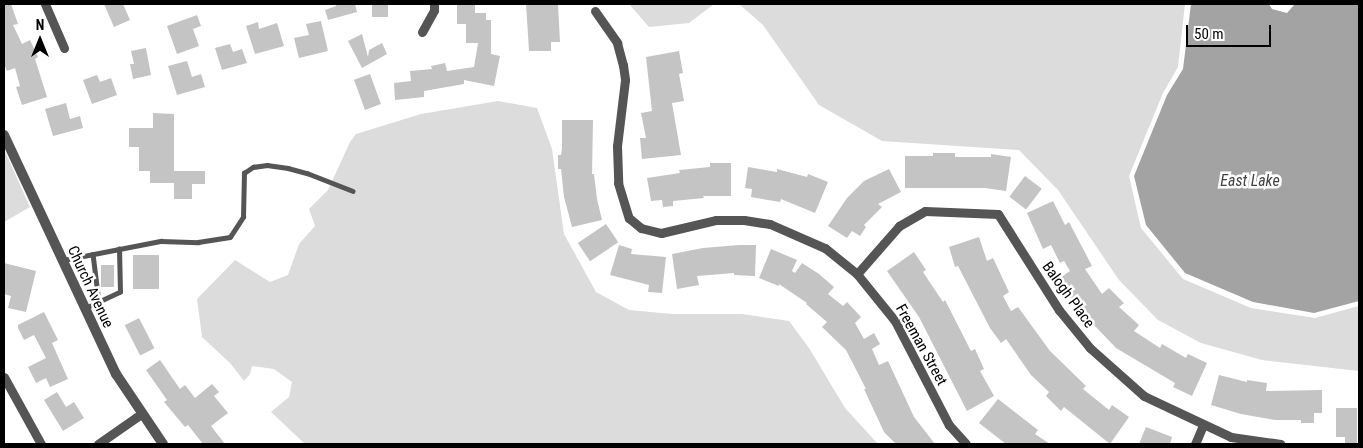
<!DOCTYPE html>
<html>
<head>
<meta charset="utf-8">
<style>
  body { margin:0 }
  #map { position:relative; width:1363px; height:448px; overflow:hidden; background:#fff; font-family:"Roboto Condensed",sans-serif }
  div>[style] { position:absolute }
  .green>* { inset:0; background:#dcdcdc }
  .water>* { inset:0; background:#a3a3a3 }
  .building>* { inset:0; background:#c4c4c4; transform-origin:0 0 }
  .service>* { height:4.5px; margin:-2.25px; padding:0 2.25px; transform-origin:2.25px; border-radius:2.25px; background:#555 }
  .minor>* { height:9px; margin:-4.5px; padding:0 4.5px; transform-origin:4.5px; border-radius:4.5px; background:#555 }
  .tertiary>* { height:10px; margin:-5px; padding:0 5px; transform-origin:5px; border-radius:5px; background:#555 }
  span { translate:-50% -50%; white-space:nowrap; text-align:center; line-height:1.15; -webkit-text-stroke:5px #fff; paint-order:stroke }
  .street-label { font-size:15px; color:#000 }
  .water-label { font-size:16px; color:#444; font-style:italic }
  .frame { position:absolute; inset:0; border:5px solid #000; pointer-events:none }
  .north { position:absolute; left:15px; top:15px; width:50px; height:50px; -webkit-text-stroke:4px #fff; paint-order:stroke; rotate:0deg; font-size:14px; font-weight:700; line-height:20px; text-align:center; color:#000 }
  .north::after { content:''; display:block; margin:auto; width:18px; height:22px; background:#000; clip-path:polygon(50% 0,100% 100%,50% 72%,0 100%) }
  .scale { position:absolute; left:1186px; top:25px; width:85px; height:22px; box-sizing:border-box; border:2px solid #000; border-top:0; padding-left:6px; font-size:15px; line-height:18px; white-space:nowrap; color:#000; -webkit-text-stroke:4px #fff; paint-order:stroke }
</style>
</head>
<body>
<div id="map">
  <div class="green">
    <div style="clip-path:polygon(629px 4px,714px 4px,689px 23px,649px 27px)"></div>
    <div style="clip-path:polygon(739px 4px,1185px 4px,1178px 67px,1163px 93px,1129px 176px,1141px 228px,1183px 279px,1251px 308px,1315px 318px,1359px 306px,1359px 371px,1262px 360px,1201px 343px,1158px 320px,1119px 280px,1058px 190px,1019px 150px,882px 141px,819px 105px,763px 25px)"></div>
    <div style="clip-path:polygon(498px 101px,537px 108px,552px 149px,564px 234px,596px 292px,629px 310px,672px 314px,742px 314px,789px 321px,809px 348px,845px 408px,878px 444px,305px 444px,271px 412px,289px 397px,292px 382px,274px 369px,252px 366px,250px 374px,244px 381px,230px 363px,202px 337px,197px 299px,235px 260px,270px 282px,288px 275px,299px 244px,315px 226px,309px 209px,328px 190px,350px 142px,356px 134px,421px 114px)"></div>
    <div style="clip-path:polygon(4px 149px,30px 207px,4px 222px)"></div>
  </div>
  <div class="water">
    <div style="clip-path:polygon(1191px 4px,1269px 4px,1272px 9px,1287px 13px,1295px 4px,1359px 4px,1359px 301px,1314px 313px,1253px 302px,1185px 273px,1146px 225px,1134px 176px,1167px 95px,1183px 69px)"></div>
  </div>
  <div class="building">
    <div style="clip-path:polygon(4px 4px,11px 4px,18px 24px,13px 25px,22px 44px,30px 40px,38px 57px,35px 59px,47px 97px,22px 105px,16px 87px,20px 86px,15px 68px,7px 71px,4px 64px)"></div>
    <div style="clip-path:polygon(104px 4px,123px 4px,130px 20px,114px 27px)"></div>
    <div style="clip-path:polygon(336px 4px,355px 4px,357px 12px,328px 20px,325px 10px,336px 6px)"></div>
    <div style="left:372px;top:4px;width:16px;height:13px"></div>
    <div style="clip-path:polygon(457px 4px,475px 4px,475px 13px,486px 13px,486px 20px,491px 20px,491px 54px,500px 56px,494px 86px,464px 80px,464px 84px,424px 91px,424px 97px,395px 100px,394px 83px,411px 81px,410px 71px,432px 69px,431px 66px,445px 63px,447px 71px,474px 67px,478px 43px,466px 43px,466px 24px,457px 24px)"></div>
    <div style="clip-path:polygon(526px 4px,558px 4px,560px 42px,551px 42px,551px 51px,529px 51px)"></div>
    <div style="clip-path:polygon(197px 15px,201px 26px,193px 29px,199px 46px,177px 54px,167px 26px)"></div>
    <div style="clip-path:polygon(321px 21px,328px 51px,299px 58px,294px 38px,309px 35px,306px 24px)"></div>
    <div style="clip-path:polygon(258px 22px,259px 29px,277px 23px,284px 46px,255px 54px,246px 26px)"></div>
    <div style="clip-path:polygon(362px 34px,368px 57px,369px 50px,382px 43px,387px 54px,362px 68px,348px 41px)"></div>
    <div style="clip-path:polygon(230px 44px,233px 52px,242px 49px,247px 63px,222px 70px,215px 48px)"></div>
    <div style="clip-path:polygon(146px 48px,151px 75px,133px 79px,130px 64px,134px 64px,131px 51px)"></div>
    <div style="clip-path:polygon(679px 51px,683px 73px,679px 74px,684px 101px,672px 103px,681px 155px,642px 159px,640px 138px,646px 138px,641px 113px,652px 111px,646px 57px)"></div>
    <div style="clip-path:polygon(187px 61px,192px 77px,201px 74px,205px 87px,177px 95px,168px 66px)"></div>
    <div style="left:370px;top:74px;width:32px;height:17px;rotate:70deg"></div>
    <div style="clip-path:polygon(97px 75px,100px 82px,111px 78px,117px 95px,92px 104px,83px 80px)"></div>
    <div style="clip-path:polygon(66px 103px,70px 119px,80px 116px,83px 128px,53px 136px,45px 109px)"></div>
    <div style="clip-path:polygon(153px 113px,174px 114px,174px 171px,205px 171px,205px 184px,192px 184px,192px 199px,174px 199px,174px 183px,150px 183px,150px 171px,139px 171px,139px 147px,129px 147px,129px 128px,153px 128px)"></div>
    <div style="clip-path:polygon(562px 120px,593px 120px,592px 174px,594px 174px,597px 199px,602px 220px,572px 227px,564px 197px,561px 169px,558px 169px,558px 155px,561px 155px,562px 148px)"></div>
    <div style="clip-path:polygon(933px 153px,955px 153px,955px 157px,991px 157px,991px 154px,1011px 157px,1006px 191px,985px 188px,905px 188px,905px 156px,933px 156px)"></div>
    <div style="clip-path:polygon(710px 163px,731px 163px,731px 196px,703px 196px,704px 198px,673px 201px,673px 206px,663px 207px,662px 200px,651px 201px,647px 178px,680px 173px,679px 170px,710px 167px)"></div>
    <div style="clip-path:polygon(748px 167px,777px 172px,777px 169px,807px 177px,808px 174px,828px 182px,815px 213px,781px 199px,780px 202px,751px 197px,752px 189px,745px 188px)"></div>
    <div style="clip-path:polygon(889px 169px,901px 192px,878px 204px,882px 207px,864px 225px,866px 227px,860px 236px,852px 231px,847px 238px,828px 226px,847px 198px,864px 181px)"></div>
    <div style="left:1025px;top:176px;width:21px;height:26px;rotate:37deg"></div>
    <div style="clip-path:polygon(1053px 201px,1065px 225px,1069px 222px,1092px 266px,1085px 269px,1102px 294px,1109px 288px,1124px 303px,1119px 307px,1139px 325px,1134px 331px,1160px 348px,1162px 344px,1186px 358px,1188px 354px,1207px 363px,1192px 396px,1173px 387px,1175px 383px,1116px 348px,1076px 306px,1058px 279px,1070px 271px,1064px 261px,1060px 263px,1051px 245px,1043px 249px,1027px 213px)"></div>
    <div style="left:606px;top:224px;width:22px;height:34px;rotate:56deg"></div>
    <div style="clip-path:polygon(979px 237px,987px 261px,993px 258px,1009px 292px,1003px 296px,1011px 311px,1018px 307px,1050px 351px,1086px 386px,1083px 389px,1109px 410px,1112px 405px,1129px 417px,1110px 444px,1064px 407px,1061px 411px,1046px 396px,1049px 392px,1031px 375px,1006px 339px,1001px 343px,990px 328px,958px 266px,955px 267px,949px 247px)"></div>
    <div style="clip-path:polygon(619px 245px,632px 249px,631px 254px,666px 257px,662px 293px,648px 292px,649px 285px,610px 275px)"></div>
    <div style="clip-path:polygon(739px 245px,756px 245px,755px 276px,734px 275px,734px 273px,697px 276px,699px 285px,677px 289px,672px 254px,703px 248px)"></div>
    <div style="clip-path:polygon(771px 249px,797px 260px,792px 271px,795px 273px,802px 263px,819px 274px,834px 287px,828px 294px,843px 306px,847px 302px,861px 317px,855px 323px,864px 339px,874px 333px,880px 344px,872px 349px,879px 365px,888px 361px,914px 417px,935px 444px,896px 444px,884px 432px,864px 389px,866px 389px,846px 350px,822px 327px,827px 322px,806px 304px,807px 303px,779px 284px,779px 286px,759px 278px)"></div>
    <div style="clip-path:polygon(914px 252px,926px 270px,923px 272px,943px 302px,945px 300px,971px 351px,975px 349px,984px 369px,980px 371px,994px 396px,967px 411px,919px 317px,887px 271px)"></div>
    <div style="left:133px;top:255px;width:26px;height:34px"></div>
    <div style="clip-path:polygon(4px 263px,36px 271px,26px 312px,8px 308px,11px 296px,4px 294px)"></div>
    <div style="left:101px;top:265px;width:13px;height:22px"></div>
    <div style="clip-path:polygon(44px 312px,58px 340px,52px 343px,68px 379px,50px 387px,46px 378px,36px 383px,28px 367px,46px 358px,34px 335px,24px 340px,18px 328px,18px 325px)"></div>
    <div style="left:139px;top:318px;width:34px;height:16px;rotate:63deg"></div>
    <div style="clip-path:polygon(160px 360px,180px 389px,185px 385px,195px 398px,212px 384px,219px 392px,214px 396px,228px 413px,211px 426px,225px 444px,203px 444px,188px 425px,185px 427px,164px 402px,167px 400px,146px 370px)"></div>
    <div style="clip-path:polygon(1219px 375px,1247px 382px,1247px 380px,1267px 383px,1266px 391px,1322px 390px,1322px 413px,1314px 413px,1314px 423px,1301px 423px,1301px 420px,1275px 420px,1241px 414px,1211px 405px)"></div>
    <div style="clip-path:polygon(57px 392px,66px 407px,74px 402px,84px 418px,63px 431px,44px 400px)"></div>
    <div style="clip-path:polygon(998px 399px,1038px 430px,1035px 434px,1050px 444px,1006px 444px,979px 423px)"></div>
    <div style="clip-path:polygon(1336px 408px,1357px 408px,1357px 444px,1345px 444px,1345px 437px,1336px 437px)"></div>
    <div style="clip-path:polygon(1146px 427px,1172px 437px,1170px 444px,1139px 444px)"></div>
  </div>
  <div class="service">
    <div style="left:93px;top:254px;width:48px;rotate:82.9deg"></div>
    <div style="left:63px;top:260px;width:100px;rotate:-11deg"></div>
    <div style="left:161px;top:241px;width:37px;rotate:2deg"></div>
    <div style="left:198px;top:242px;width:32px;rotate:-9deg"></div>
    <div style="left:230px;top:237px;width:24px;rotate:-57deg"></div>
    <div style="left:243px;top:217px;width:44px;rotate:-88.7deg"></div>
    <div style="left:244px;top:173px;width:11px;rotate:-34deg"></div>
    <div style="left:253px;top:167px;width:14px;rotate:-8deg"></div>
    <div style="left:267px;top:165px;width:21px;rotate:8deg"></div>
    <div style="left:288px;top:168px;width:20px;rotate:15deg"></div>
    <div style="left:307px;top:173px;width:49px;rotate:21.4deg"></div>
    <div style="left:85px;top:308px;width:38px;rotate:-25deg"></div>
    <div style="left:120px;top:292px;width:43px;rotate:-91.3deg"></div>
  </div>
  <div class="minor">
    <div style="left:45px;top:4px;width:48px;rotate:66.6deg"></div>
    <div style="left:595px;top:11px;width:39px;rotate:55deg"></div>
    <div style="left:617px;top:43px;width:23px;rotate:75deg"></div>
    <div style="left:623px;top:65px;width:15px;rotate:82deg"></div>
    <div style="left:625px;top:80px;width:66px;rotate:96.9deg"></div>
    <div style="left:617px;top:146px;width:37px;rotate:88deg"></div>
    <div style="left:618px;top:183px;width:37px;rotate:73deg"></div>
    <div style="left:629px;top:218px;width:16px;rotate:40deg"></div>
    <div style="left:641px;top:228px;width:21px;rotate:14deg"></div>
    <div style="left:661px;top:233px;width:57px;rotate:-13.3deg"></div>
    <div style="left:716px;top:220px;width:28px"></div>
    <div style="left:744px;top:220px;width:26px;rotate:9deg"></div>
    <div style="left:770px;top:224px;width:60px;rotate:23.6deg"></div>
    <div style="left:825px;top:248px;width:41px;rotate:39.1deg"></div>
    <div style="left:857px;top:274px;width:60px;rotate:51deg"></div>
    <div style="left:895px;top:321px;width:117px;rotate:62.6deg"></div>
    <div style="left:949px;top:425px;width:25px;rotate:48deg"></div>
    <div style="left:422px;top:32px;width:25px;rotate:-61deg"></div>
    <div style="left:434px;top:10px;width:6px;rotate:-90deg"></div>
    <div style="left:857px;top:274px;width:64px;rotate:-48.8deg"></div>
    <div style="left:899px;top:226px;width:30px;rotate:-30deg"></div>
    <div style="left:925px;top:211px;width:73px;rotate:2.4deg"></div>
    <div style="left:998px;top:214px;width:114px;rotate:57.6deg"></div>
    <div style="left:1059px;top:310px;width:49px;rotate:50.8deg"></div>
    <div style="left:1090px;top:348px;width:72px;rotate:41.6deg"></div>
    <div style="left:1144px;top:396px;width:96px;rotate:25.2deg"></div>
    <div style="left:1231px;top:437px;width:50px;rotate:8deg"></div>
    <div style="left:4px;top:377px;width:77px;rotate:61.1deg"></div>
    <div style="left:98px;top:444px;width:52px;rotate:-34.9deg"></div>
    <div style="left:1195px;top:444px;width:21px;rotate:-67deg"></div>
  </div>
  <div class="tertiary">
    <div style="left:4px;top:135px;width:264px;rotate:64.9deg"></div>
    <div style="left:116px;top:374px;width:84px;rotate:56.1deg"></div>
  </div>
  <div class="street-label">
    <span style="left:90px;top:287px;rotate:65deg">Church Avenue</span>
    <span style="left:1068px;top:295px;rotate:54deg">Balogh Place</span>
    <span style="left:921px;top:345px;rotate:61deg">Freeman Street</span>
  </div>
  <div class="water-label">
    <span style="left:1250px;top:181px">East Lake</span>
  </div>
  <div class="frame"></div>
  <div class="north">N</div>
  <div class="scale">50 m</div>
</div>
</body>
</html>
